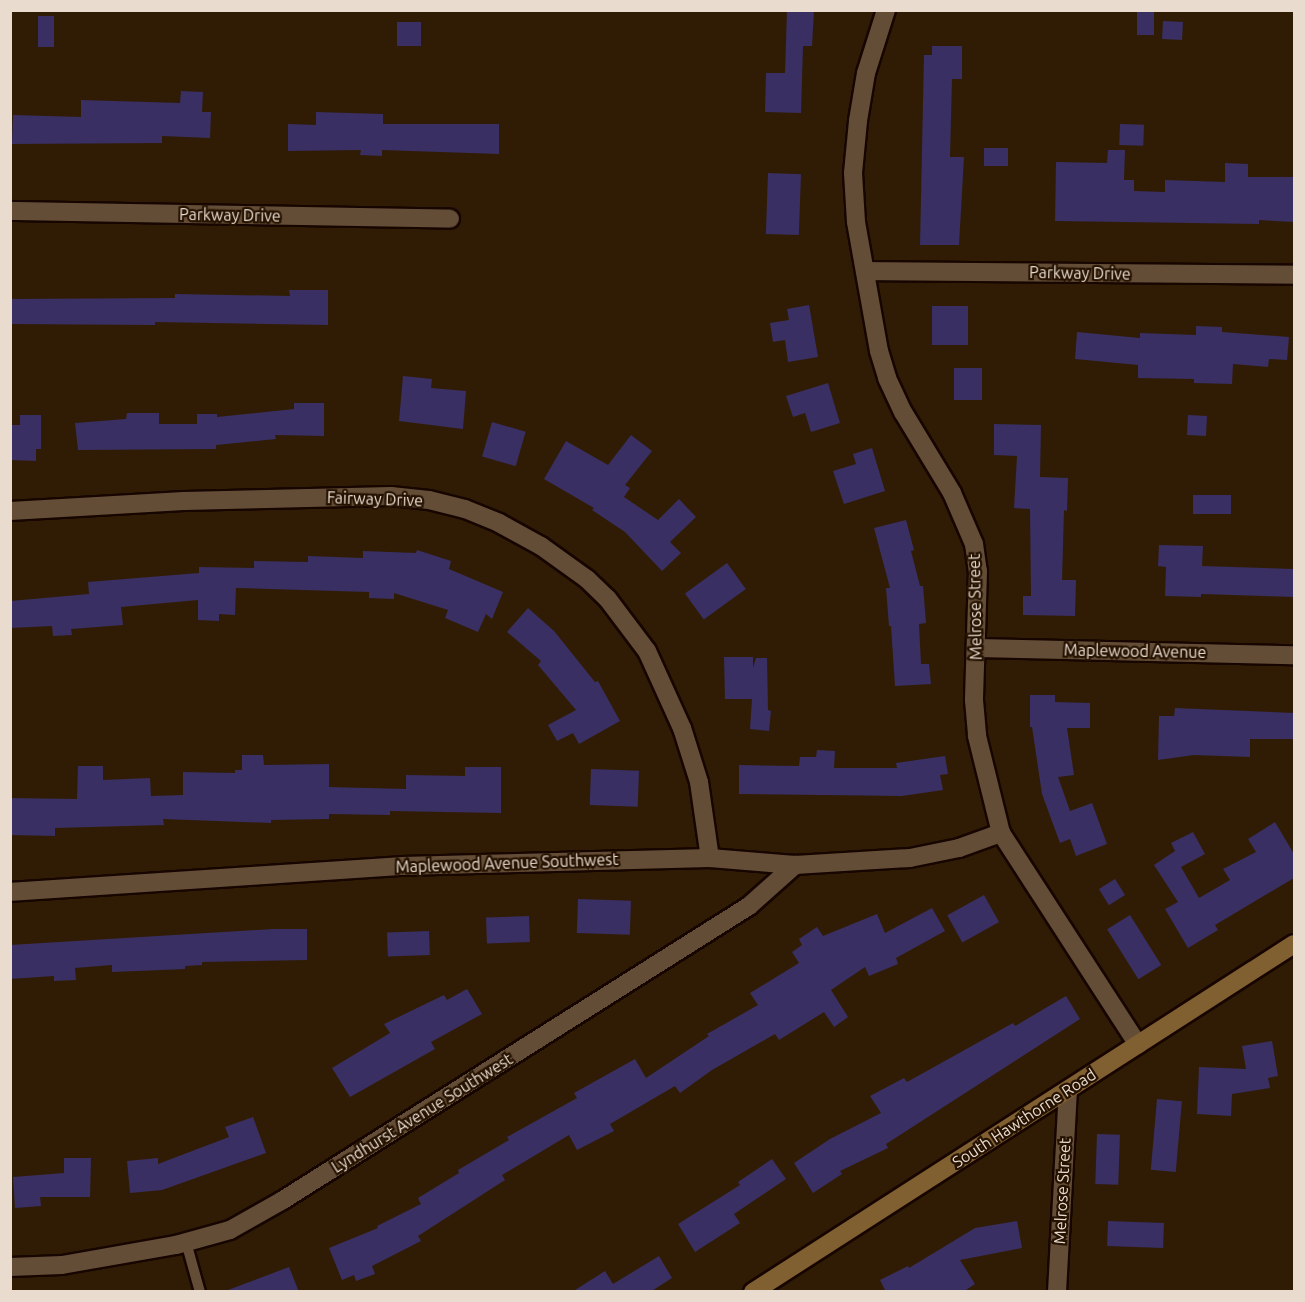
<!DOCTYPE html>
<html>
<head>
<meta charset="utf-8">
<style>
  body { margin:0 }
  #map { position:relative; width:1305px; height:1302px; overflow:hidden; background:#301c05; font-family:Ubuntu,sans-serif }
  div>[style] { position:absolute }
  .building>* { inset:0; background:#392f62; transform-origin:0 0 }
  .roads { filter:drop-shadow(2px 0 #170500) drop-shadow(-2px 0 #170500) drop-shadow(0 2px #170500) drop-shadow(0 -2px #170500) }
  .service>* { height:10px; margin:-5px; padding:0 5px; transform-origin:5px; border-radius:5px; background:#644d36 }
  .minor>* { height:18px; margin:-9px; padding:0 9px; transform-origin:9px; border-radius:9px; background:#644d36 }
  .secondary>* { height:18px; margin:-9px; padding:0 9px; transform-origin:9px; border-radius:9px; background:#806031 }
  span { translate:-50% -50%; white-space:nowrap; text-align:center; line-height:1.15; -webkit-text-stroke:4.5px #251200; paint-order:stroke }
  .street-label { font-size:16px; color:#e9dbce }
  .frame { position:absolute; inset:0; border:12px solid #e9dbce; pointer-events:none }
</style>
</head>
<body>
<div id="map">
  <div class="building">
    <div style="clip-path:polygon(787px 10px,814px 10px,812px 46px,803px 46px,801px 113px,765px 112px,766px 73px,785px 73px)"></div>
    <div style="left:1137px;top:12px;width:17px;height:23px"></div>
    <div style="left:38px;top:16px;width:16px;height:31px"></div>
    <div style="left:1163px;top:21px;width:20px;height:18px;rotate:3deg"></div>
    <div style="left:397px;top:22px;width:24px;height:24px"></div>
    <div style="clip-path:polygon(932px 46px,962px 46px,962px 79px,952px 79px,950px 157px,964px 157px,959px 245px,920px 245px,924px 55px,932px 55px)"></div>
    <div style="clip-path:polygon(181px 91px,203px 92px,202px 112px,211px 112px,210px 138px,162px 136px,162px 143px,12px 144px,13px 115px,81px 117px,81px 100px,180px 103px)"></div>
    <div style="clip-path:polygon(316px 112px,383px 114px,383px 124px,499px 124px,499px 154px,382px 150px,382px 156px,360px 155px,361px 150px,288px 151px,288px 124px,316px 125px)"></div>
    <div style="left:1120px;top:124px;width:24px;height:21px;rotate:2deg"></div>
    <div style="left:984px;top:148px;width:24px;height:18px"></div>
    <div style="clip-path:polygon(1108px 150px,1125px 150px,1124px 180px,1134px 180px,1134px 191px,1165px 192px,1165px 180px,1225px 182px,1225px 163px,1248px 164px,1248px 177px,1294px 177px,1294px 222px,1259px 220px,1259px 224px,1055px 221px,1056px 162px,1107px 163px)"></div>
    <div style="left:768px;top:173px;width:33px;height:61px;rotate:2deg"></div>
    <div style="clip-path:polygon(289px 290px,328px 290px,328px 325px,155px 322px,155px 325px,10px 324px,10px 299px,175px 298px,175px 294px,290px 296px)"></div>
    <div style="clip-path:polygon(809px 305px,818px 357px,788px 362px,785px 340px,773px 342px,770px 323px,789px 320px,787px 309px)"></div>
    <div style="left:968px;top:306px;width:39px;height:36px;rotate:90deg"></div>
    <div style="clip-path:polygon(1196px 326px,1222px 327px,1222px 332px,1289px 337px,1287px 360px,1269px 359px,1268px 367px,1233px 364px,1232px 384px,1194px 383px,1194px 379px,1138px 378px,1138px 365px,1075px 359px,1077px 332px,1140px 338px,1140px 333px,1196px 335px)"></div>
    <div style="left:954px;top:368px;width:28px;height:32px"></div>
    <div style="clip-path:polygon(403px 376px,432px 379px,431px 388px,466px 391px,463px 429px,399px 421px)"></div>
    <div style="clip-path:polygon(828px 383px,840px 423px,811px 432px,805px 413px,793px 417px,786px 396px)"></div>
    <div style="clip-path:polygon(294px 403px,324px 403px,324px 436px,275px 435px,276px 439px,216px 445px,216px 449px,78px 450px,75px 423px,126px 419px,127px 413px,159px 413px,159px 424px,197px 424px,197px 414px,217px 414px,217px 417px,294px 409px)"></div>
    <div style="clip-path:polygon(20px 415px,41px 415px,41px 449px,36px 449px,36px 461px,10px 460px,10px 425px,20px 425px)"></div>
    <div style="left:1188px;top:415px;width:19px;height:20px;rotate:3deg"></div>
    <div style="left:492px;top:422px;width:35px;height:36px;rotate:16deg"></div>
    <div style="clip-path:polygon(994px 424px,1041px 425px,1040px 477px,1068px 478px,1067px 511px,1064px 510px,1062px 580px,1076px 580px,1075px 616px,1023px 615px,1023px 596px,1031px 596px,1030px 509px,1014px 508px,1017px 456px,994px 455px)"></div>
    <div style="clip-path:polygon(631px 435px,652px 451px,625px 485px,630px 488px,624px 497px,658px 520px,679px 499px,696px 517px,670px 542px,681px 553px,662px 571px,625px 532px,592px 510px,594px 508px,544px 479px,566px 441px,608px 465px)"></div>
    <div style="clip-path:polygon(872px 448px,885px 491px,844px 504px,833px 471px,856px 464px,853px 454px)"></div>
    <div style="left:1193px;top:495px;width:38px;height:19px"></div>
    <div style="clip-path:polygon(906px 520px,914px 550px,911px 551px,920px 586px,923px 586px,926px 623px,919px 624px,921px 664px,929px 664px,931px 684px,895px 686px,891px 626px,889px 626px,886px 588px,890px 588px,874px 528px)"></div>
    <div style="clip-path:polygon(1159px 545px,1203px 546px,1202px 566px,1294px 569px,1294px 597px,1201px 594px,1201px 597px,1165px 596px,1166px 567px,1158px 566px)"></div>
    <div style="clip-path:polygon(417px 550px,451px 561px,449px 569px,503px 592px,492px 619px,486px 614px,478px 632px,445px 618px,448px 610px,394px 593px,394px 599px,369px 598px,369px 592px,236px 588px,235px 615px,219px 614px,219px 621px,198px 620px,198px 600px,121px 607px,123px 625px,71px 629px,72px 635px,53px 636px,52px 626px,10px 628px,10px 601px,89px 594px,88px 582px,199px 573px,199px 567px,254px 568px,254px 561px,308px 562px,308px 556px,363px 558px,363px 551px,416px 553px)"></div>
    <div style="left:727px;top:563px;width:32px;height:52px;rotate:54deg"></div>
    <div style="clip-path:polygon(528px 608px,554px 631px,595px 682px,598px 681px,620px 721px,579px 744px,573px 733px,557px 741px,548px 725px,576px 710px,538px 665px,541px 661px,507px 632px)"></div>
    <div style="clip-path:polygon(724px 657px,753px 657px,753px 668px,756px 658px,767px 658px,768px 710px,771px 711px,769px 731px,750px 729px,752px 699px,725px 699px)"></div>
    <div style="clip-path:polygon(1030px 695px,1055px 695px,1055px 702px,1090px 703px,1090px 728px,1067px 728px,1074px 775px,1058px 777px,1070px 811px,1092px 803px,1107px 844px,1076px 856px,1070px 839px,1060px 843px,1042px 794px,1032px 727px,1030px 727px)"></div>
    <div style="clip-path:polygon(1175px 708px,1294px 713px,1294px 739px,1250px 739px,1250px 757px,1194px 755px,1158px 760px,1159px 716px,1174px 716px)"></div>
    <div style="clip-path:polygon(817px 750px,835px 751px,834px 768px,897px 768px,896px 763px,945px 756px,948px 774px,940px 775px,943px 790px,902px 796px,739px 794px,739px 765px,799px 766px,800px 757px,816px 757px)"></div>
    <div style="clip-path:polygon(242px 755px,263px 755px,264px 765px,329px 764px,329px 787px,406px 789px,406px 775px,465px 776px,465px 767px,501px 767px,501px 813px,390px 811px,390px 815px,329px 814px,329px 819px,271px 820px,271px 823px,163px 819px,164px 825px,55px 828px,55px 836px,10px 835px,10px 798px,77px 799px,78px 766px,103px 766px,103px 780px,150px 778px,151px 796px,183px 795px,183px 772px,235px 773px,235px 770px,242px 770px)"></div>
    <div style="left:591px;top:769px;width:48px;height:36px;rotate:2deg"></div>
    <div style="clip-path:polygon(1275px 822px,1294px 854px,1294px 878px,1215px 925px,1218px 930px,1188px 948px,1165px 909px,1178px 902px,1154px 865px,1175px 851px,1171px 843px,1193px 832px,1205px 854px,1181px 867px,1199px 898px,1230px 880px,1223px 869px,1256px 852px,1248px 839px)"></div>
    <div style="left:1115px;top:879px;width:19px;height:19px;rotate:58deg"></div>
    <div style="left:984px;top:895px;width:31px;height:42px;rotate:61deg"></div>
    <div style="left:578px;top:899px;width:53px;height:34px;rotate:2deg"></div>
    <div style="clip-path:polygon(932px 908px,945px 931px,896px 958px,898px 964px,869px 976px,865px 967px,831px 990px,848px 1017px,834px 1027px,824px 1012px,779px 1040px,775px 1034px,712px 1070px,680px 1093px,675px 1086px,610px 1124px,614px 1131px,577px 1150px,569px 1135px,502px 1175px,505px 1180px,418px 1236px,421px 1241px,372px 1266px,375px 1274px,356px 1281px,354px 1275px,342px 1280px,329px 1248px,378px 1228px,377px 1226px,421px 1204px,418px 1198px,459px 1173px,458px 1170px,509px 1140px,507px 1137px,577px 1098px,574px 1093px,635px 1059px,646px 1078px,709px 1036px,707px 1034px,758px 1005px,750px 993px,799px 963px,792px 952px,802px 945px,799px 939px,817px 927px,823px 936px,877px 914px,885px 933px)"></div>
    <div style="left:1130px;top:915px;width:59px;height:27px;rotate:58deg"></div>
    <div style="left:529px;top:916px;width:26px;height:43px;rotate:88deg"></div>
    <div style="clip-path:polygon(273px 929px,307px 929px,307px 960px,202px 962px,202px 965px,185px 966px,185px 969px,112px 972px,112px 965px,75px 968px,76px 980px,54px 981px,54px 976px,10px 979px,10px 945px)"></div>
    <div style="left:429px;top:931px;width:24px;height:42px;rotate:88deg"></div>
    <div style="clip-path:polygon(467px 989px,482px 1014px,431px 1042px,435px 1049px,350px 1097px,332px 1068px,390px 1033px,384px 1024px,444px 995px,447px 1000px)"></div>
    <div style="clip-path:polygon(1066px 996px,1080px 1019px,886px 1144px,888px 1148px,840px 1171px,842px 1174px,813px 1193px,794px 1163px,830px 1139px,881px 1113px,870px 1096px,904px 1078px,907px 1082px,1013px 1023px,1015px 1026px)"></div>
    <div style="clip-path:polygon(1272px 1041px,1278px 1076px,1268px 1078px,1270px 1088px,1232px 1094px,1231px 1116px,1197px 1114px,1199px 1067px,1246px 1069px,1242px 1046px)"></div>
    <div style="left:1157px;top:1099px;width:25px;height:71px;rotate:5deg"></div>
    <div style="clip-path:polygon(253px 1117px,266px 1153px,162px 1190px,130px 1193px,127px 1161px,158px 1158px,158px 1164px,229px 1137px,225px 1127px)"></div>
    <div style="left:1097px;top:1134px;width:23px;height:50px;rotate:2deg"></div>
    <div style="clip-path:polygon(64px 1158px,91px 1158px,90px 1197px,40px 1197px,41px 1206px,15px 1208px,13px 1177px,64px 1173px)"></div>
    <div style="clip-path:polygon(772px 1159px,786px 1179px,734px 1214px,740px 1223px,695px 1252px,678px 1224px,740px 1185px,738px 1182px)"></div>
    <div style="clip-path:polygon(1017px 1221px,1022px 1248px,960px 1260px,975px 1284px,963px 1292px,886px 1292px,880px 1280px,908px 1266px,909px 1268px,975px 1228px)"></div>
    <div style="left:1108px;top:1221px;width:56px;height:25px;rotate:2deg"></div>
    <div style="clip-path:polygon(659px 1256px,672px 1278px,650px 1292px,572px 1292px,605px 1271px,613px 1284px)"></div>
    <div style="clip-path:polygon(289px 1267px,299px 1292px,228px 1292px,228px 1290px)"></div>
  </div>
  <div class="roads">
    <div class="service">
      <div style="left:186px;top:1242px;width:52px;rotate:74.4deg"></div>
    </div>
    <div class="minor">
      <div style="left:886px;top:10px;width:66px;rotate:107.6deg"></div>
      <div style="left:866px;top:73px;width:49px;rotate:99.5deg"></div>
      <div style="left:858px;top:121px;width:52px;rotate:95.5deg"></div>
      <div style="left:853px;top:173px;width:49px;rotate:86.5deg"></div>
      <div style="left:856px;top:222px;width:131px;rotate:79.9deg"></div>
      <div style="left:879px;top:351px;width:28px;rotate:73deg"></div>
      <div style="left:887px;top:378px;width:38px;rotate:65deg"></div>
      <div style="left:903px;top:412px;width:95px;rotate:58.8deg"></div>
      <div style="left:952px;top:493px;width:56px;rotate:66.7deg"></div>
      <div style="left:974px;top:544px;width:27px;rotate:82deg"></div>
      <div style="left:978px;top:571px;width:129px;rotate:91.8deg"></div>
      <div style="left:974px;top:700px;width:36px;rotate:85deg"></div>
      <div style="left:977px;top:736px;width:100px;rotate:76.1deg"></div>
      <div style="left:1001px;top:833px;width:252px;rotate:57.1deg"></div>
      <div style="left:10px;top:211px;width:440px;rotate:1deg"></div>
      <div style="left:865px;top:271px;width:429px;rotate:0.5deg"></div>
      <div style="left:10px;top:511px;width:174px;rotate:-3.3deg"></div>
      <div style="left:184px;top:501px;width:207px;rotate:-1.4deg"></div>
      <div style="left:391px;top:496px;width:38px;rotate:6deg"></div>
      <div style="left:429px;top:500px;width:37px;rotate:14deg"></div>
      <div style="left:465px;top:509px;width:37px;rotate:22deg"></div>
      <div style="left:499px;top:523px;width:48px;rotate:28.7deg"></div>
      <div style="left:541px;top:546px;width:57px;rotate:35.7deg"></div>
      <div style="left:587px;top:579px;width:28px;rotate:44deg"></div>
      <div style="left:607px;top:598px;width:66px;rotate:53deg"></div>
      <div style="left:647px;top:651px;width:85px;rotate:65.6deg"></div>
      <div style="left:682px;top:728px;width:57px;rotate:72.5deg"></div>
      <div style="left:699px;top:782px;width:77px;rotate:81.8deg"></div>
      <div style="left:976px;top:648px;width:318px;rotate:1.3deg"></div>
      <div style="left:10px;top:892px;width:393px;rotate:-3.8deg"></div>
      <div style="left:402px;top:866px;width:308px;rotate:-1.5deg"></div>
      <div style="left:710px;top:858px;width:85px;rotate:4.7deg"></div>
      <div style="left:795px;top:865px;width:115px;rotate:-3.5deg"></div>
      <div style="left:910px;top:858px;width:50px;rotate:-11.5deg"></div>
      <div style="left:959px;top:848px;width:45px;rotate:-19.7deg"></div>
      <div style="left:10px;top:1267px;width:52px;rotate:-2.2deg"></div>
      <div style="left:62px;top:1265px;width:116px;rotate:-10deg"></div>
      <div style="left:176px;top:1245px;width:56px;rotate:-15.5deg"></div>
      <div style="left:230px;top:1230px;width:61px;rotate:-29.5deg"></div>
      <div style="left:283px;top:1200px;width:551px;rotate:-32.25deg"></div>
      <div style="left:749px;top:906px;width:62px;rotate:-41.7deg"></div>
      <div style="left:1057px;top:1292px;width:202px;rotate:-86.9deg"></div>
    </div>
    <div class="secondary">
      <div style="left:753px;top:1292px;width:643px;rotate:-32.75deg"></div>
    </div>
  </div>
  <div class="street-label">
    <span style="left:230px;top:215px;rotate:1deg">Parkway Drive</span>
    <span style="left:1080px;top:273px;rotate:1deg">Parkway Drive</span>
    <span style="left:375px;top:499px;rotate:2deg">Fairway Drive</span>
    <span style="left:975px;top:607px;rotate:-91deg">Melrose Street</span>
    <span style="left:1135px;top:651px;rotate:1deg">Maplewood Avenue</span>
    <span style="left:507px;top:863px;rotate:-2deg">Maplewood Avenue Southwest</span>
    <span style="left:422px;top:1113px;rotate:-32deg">Lyndhurst Avenue Southwest</span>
    <span style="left:1024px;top:1118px;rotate:-33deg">South Hawthorne Road</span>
    <span style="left:1062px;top:1191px;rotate:-87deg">Melrose Street</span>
  </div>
  <div class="frame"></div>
</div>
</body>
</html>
